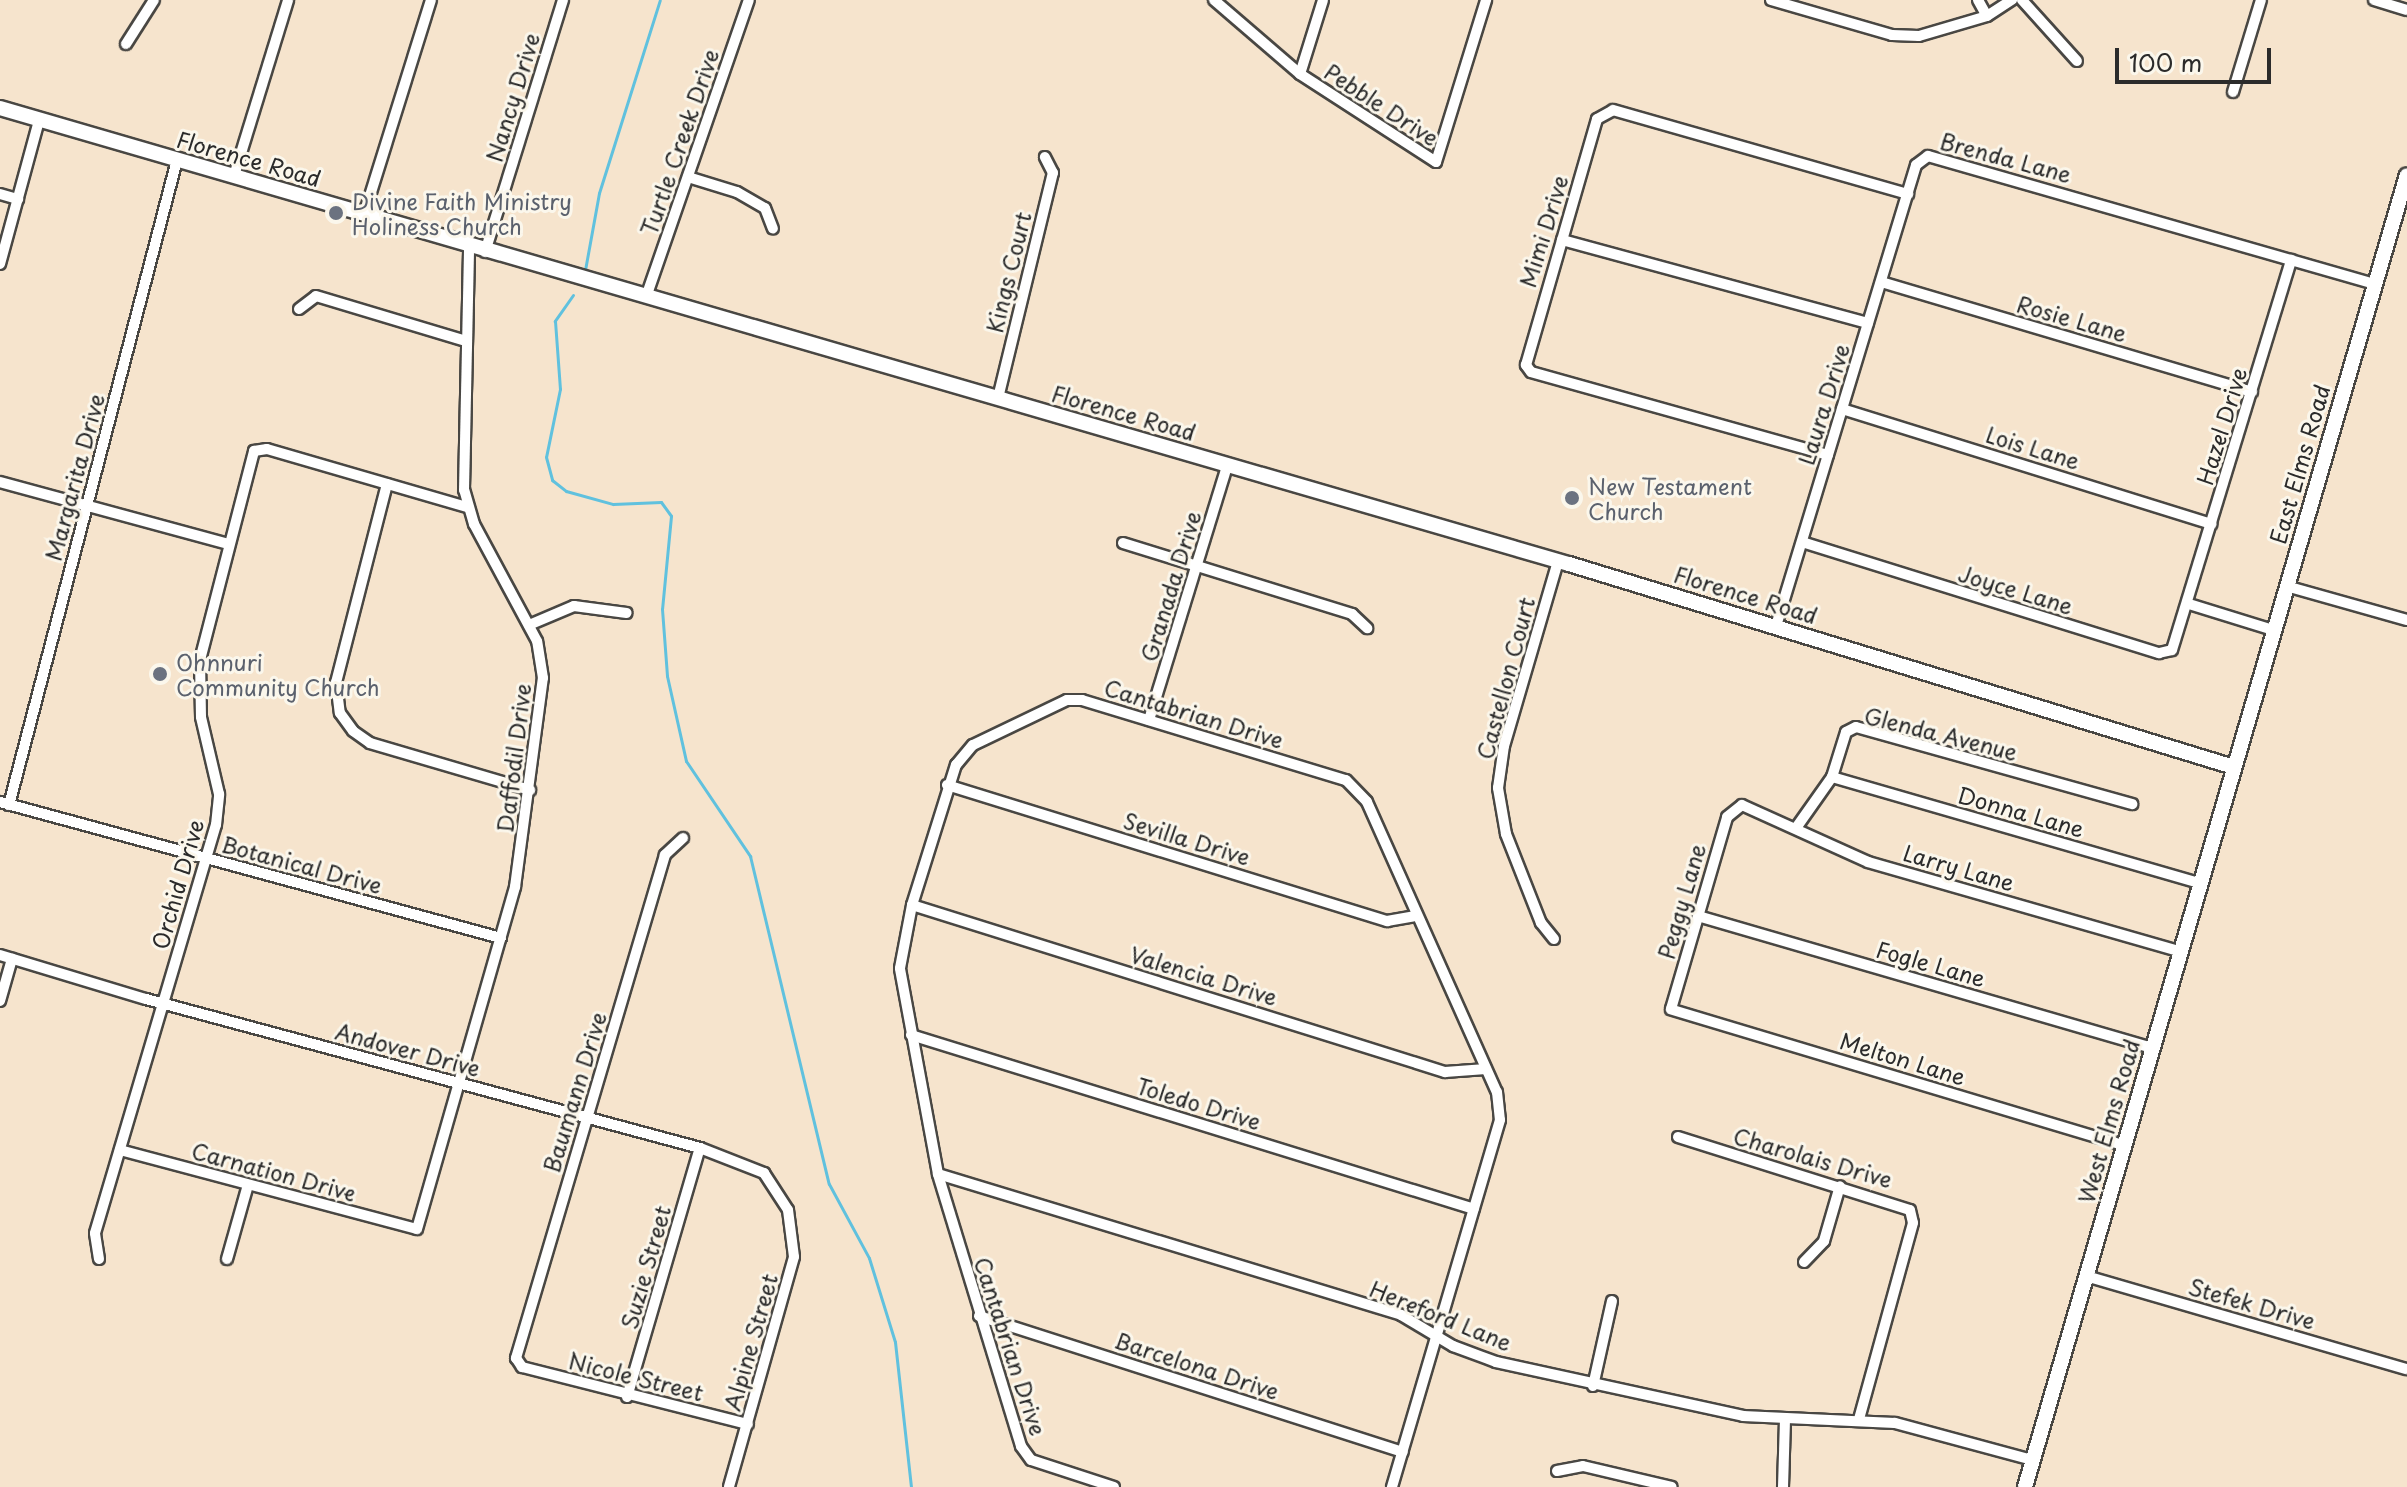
<!DOCTYPE html>
<html>
<head>
<meta charset="utf-8">
<style>
  body { margin:0 }
  #map { position:relative; width:2407px; height:1487px; overflow:hidden; background:#f6e4cd; font-family:"Playpen Sans",sans-serif }
  div>[style] { position:absolute }
  .stream>* { height:3px; margin:-1.5px; padding:0 1.5px; transform-origin:1.5px; border-radius:1.5px; background:#60c1de }
  .roads { filter:drop-shadow(2px 0 #494743) drop-shadow(-2px 0 #494743) drop-shadow(0 2px #494743) drop-shadow(0 -2px #494743) }
  .street>* { height:10px; margin:-5px; padding:0 5px; transform-origin:5px; border-radius:5px; background:#fff }
  .secondary>* { height:14px; margin:-7px; padding:0 7px; transform-origin:7px; border-radius:7px; background:#fff }
  .dots>* { width:22px; height:22px; translate:-50% -50%; box-sizing:border-box; border:4px solid #fbf7ec; border-radius:50% }
  span { translate:-50% -50%; white-space:nowrap; text-align:center; line-height:1.15; -webkit-text-stroke:6px #fbf7ec; paint-order:stroke }
  .street-label { font-size:22px; color:#2b2b2b }
  .worship-label { font-size:22px; color:#5b616d }
  .left { translate:0 -50%; text-align:left }
  .scale { position:absolute; left:2115px; top:48px; width:156px; height:36px; box-sizing:border-box; border:4px solid #2b2b2b; border-top:0; padding-left:10px; font-size:24px; line-height:28px; white-space:nowrap; color:#2b2b2b; -webkit-text-stroke:6px #fbf7ec; paint-order:stroke }
</style>
</head>
<body>
<div id="map">
  <div class="stream">
    <div style="left:585px;top:270px;width:78px;rotate:-79.7deg"></div>
    <div style="left:599px;top:193px;width:202px;rotate:-72.5deg"></div>
    <div style="left:573px;top:295px;width:32px;rotate:125deg"></div>
    <div style="left:555px;top:321px;width:68px;rotate:85.8deg"></div>
    <div style="left:560px;top:389px;width:69px;rotate:101.6deg"></div>
    <div style="left:546px;top:457px;width:24px;rotate:75deg"></div>
    <div style="left:552px;top:480px;width:18px;rotate:38deg"></div>
    <div style="left:566px;top:491px;width:49px;rotate:15.5deg"></div>
    <div style="left:613px;top:504px;width:48px;rotate:-2.4deg"></div>
    <div style="left:661px;top:502px;width:17px;rotate:54deg"></div>
    <div style="left:671px;top:516px;width:93px;rotate:95.5deg"></div>
    <div style="left:662px;top:609px;width:67px;rotate:85.7deg"></div>
    <div style="left:667px;top:676px;width:87px;rotate:77.4deg"></div>
    <div style="left:686px;top:761px;width:115px;rotate:56deg"></div>
    <div style="left:750px;top:856px;width:337px;rotate:76.5deg"></div>
    <div style="left:829px;top:1184px;width:84px;rotate:61.6deg"></div>
    <div style="left:869px;top:1258px;width:88px;rotate:72.8deg"></div>
    <div style="left:895px;top:1342px;width:146px;rotate:83.7deg"></div>
  </div>
  <div class="roads">
    <div class="street">
      <div style="left:1214px;top:0;width:113px;rotate:40.7deg"></div>
      <div style="left:1300px;top:74px;width:162px;rotate:32.9deg"></div>
      <div style="left:1436px;top:162px;width:170px;rotate:-72.8deg"></div>
      <div style="left:1771px;top:0;width:126px;rotate:16.1deg"></div>
      <div style="left:1892px;top:35px;width:27px;rotate:2deg"></div>
      <div style="left:1919px;top:36px;width:71px;rotate:-16.4deg"></div>
      <div style="left:1987px;top:16px;width:30px;rotate:-33deg"></div>
      <div style="left:1978px;top:0;width:18px;rotate:61deg"></div>
      <div style="left:2022px;top:0;width:82px;rotate:48deg"></div>
      <div style="left:2374px;top:0;width:34px;rotate:17deg"></div>
      <div style="left:126px;top:44px;width:52px;rotate:-57.5deg"></div>
      <div style="left:1300px;top:74px;width:77px;rotate:-72.7deg"></div>
      <div style="left:2233px;top:92px;width:96px;rotate:-73.1deg"></div>
      <div style="left:234px;top:176px;width:184px;rotate:-72.9deg"></div>
      <div style="left:688px;top:177px;width:51px;rotate:17deg"></div>
      <div style="left:737px;top:192px;width:32px;rotate:30deg"></div>
      <div style="left:765px;top:208px;width:22px;rotate:69deg"></div>
      <div style="left:0;top:194px;width:19px;rotate:16deg"></div>
      <div style="left:364px;top:215px;width:225px;rotate:-72.7deg"></div>
      <div style="left:1562px;top:240px;width:317px;rotate:15.2deg"></div>
      <div style="left:485px;top:252px;width:264px;rotate:-72.8deg"></div>
      <div style="left:0;top:264px;width:149px;rotate:-74.8deg"></div>
      <div style="left:1881px;top:282px;width:387px;rotate:16.5deg"></div>
      <div style="left:646px;top:297px;width:314px;rotate:-70.9deg"></div>
      <div style="left:299px;top:309px;width:21px;rotate:-37deg"></div>
      <div style="left:316px;top:296px;width:157px;rotate:16.7deg"></div>
      <div style="left:998px;top:398px;width:232px;rotate:-76.3deg"></div>
      <div style="left:1053px;top:173px;width:18px;rotate:-117deg"></div>
      <div style="left:1842px;top:409px;width:387px;rotate:17.3deg"></div>
      <div style="left:1828px;top:455px;width:308px;rotate:-164.4deg"></div>
      <div style="left:1531px;top:372px;width:9px;rotate:-126deg"></div>
      <div style="left:1526px;top:365px;width:256px;rotate:-73.9deg"></div>
      <div style="left:1597px;top:119px;width:18px;rotate:-29deg"></div>
      <div style="left:1613px;top:110px;width:307px;rotate:15.9deg"></div>
      <div style="left:0;top:482px;width:236px;rotate:15.2deg"></div>
      <div style="left:387px;top:484px;width:204px;rotate:104.4deg"></div>
      <div style="left:336px;top:682px;width:31px;rotate:83deg"></div>
      <div style="left:340px;top:713px;width:22px;rotate:54deg"></div>
      <div style="left:353px;top:731px;width:21px;rotate:35deg"></div>
      <div style="left:370px;top:743px;width:167px;rotate:16.4deg"></div>
      <div style="left:1802px;top:542px;width:374px;rotate:17.3deg"></div>
      <div style="left:2159px;top:653px;width:13px;rotate:-13deg"></div>
      <div style="left:2172px;top:650px;width:408px;rotate:-73deg"></div>
      <div style="left:1123px;top:543px;width:240px;rotate:17.2deg"></div>
      <div style="left:1352px;top:614px;width:21px;rotate:43deg"></div>
      <div style="left:2286px;top:586px;width:126px;rotate:15.7deg"></div>
      <div style="left:2189px;top:604px;width:88px;rotate:17.2deg"></div>
      <div style="left:529px;top:625px;width:49px;rotate:-22.9deg"></div>
      <div style="left:574px;top:606px;width:53px;rotate:7.5deg"></div>
      <div style="left:1776px;top:626px;width:482px;rotate:-73.1deg"></div>
      <div style="left:1916px;top:165px;width:15px;rotate:-37deg"></div>
      <div style="left:1928px;top:156px;width:465px;rotate:16deg"></div>
      <div style="left:1149px;top:720px;width:268px;rotate:-72.9deg"></div>
      <div style="left:1832px;top:777px;width:382px;rotate:16.1deg"></div>
      <div style="left:947px;top:785px;width:461px;rotate:17.2deg"></div>
      <div style="left:1387px;top:921px;width:29px;rotate:-10deg"></div>
      <div style="left:0;top:802px;width:519px;rotate:15.19deg"></div>
      <div style="left:9px;top:805px;width:667px;rotate:-75.4deg"></div>
      <div style="left:1796px;top:828px;width:62px;rotate:-54.8deg"></div>
      <div style="left:1832px;top:777px;width:47px;rotate:-72.7deg"></div>
      <div style="left:1846px;top:732px;width:11px;rotate:-27deg"></div>
      <div style="left:1856px;top:727px;width:287px;rotate:15.6deg"></div>
      <div style="left:683px;top:838px;width:25px;rotate:137deg"></div>
      <div style="left:665px;top:855px;width:525px;rotate:106.5deg"></div>
      <div style="left:516px;top:1358px;width:11px;rotate:56deg"></div>
      <div style="left:522px;top:1367px;width:233px;rotate:14.2deg"></div>
      <div style="left:912px;top:905px;width:559px;rotate:17.4deg"></div>
      <div style="left:1445px;top:1072px;width:41px;rotate:-4.2deg"></div>
      <div style="left:1698px;top:916px;width:472px;rotate:16.2deg"></div>
      <div style="left:1554px;top:939px;width:21px;rotate:-129deg"></div>
      <div style="left:1541px;top:923px;width:96px;rotate:-111.5deg"></div>
      <div style="left:1506px;top:834px;width:47px;rotate:-99.9deg"></div>
      <div style="left:1498px;top:788px;width:42px;rotate:-81.9deg"></div>
      <div style="left:1504px;top:746px;width:193px;rotate:-73.7deg"></div>
      <div style="left:0;top:955px;width:152px;rotate:16.8deg"></div>
      <div style="left:146px;top:999px;width:574px;rotate:15.05deg"></div>
      <div style="left:700px;top:1148px;width:69px;rotate:21.3deg"></div>
      <div style="left:764px;top:1173px;width:44px;rotate:57deg"></div>
      <div style="left:788px;top:1210px;width:47px;rotate:82.7deg"></div>
      <div style="left:794px;top:1257px;width:239px;rotate:105.8deg"></div>
      <div style="left:0;top:1001px;width:44px;rotate:-74.1deg"></div>
      <div style="left:911px;top:1035px;width:589px;rotate:17.17deg"></div>
      <div style="left:1678px;top:1137px;width:243px;rotate:17.5deg"></div>
      <div style="left:1910px;top:1210px;width:13px;rotate:77deg"></div>
      <div style="left:1913px;top:1223px;width:203px;rotate:105.4deg"></div>
      <div style="left:2123px;top:1145px;width:472px;rotate:-163.3deg"></div>
      <div style="left:1671px;top:1009px;width:200px;rotate:-73.7deg"></div>
      <div style="left:1727px;top:817px;width:19px;rotate:-39deg"></div>
      <div style="left:1742px;top:805px;width:138px;rotate:24.3deg"></div>
      <div style="left:1868px;top:862px;width:323px;rotate:16deg"></div>
      <div style="left:120px;top:1150px;width:307px;rotate:14.9deg"></div>
      <div style="left:417px;top:1229px;width:356px;rotate:-74deg"></div>
      <div style="left:515px;top:887px;width:211px;rotate:-82.4deg"></div>
      <div style="left:543px;top:678px;width:37px;rotate:-99deg"></div>
      <div style="left:537px;top:641px;width:133px;rotate:-118.3deg"></div>
      <div style="left:474px;top:524px;width:35px;rotate:-106deg"></div>
      <div style="left:464px;top:490px;width:243px;rotate:-88.8deg"></div>
      <div style="left:938px;top:1174px;width:484px;rotate:16.9deg"></div>
      <div style="left:1401px;top:1315px;width:61px;rotate:30.8deg"></div>
      <div style="left:1453px;top:1346px;width:46px;rotate:20.4deg"></div>
      <div style="left:1496px;top:1362px;width:253px;rotate:12.3deg"></div>
      <div style="left:1743px;top:1416px;width:152px;rotate:2.6deg"></div>
      <div style="left:1895px;top:1423px;width:142px;rotate:15.1deg"></div>
      <div style="left:99px;top:1259px;width:26px;rotate:-99deg"></div>
      <div style="left:95px;top:1233px;width:426px;rotate:-73.5deg"></div>
      <div style="left:216px;top:825px;width:31px;rotate:-84deg"></div>
      <div style="left:219px;top:794px;width:79px;rotate:-103.2deg"></div>
      <div style="left:201px;top:717px;width:57px;rotate:-91deg"></div>
      <div style="left:200px;top:660px;width:216px;rotate:-75.5deg"></div>
      <div style="left:254px;top:451px;width:13px;rotate:-9deg"></div>
      <div style="left:267px;top:449px;width:208px;rotate:16.2deg"></div>
      <div style="left:227px;top:1259px;width:77px;rotate:-74.2deg"></div>
      <div style="left:1804px;top:1262px;width:29px;rotate:-46deg"></div>
      <div style="left:1824px;top:1241px;width:57px;rotate:-73.8deg"></div>
      <div style="left:2086px;top:1276px;width:334px;rotate:16.2deg"></div>
      <div style="left:979px;top:1316px;width:445px;rotate:17.8deg"></div>
      <div style="left:1593px;top:1386px;width:87px;rotate:-77.4deg"></div>
      <div style="left:627px;top:1397px;width:259px;rotate:-73.7deg"></div>
      <div style="left:1557px;top:1471px;width:26px;rotate:-11deg"></div>
      <div style="left:1583px;top:1466px;width:91px;rotate:13.3deg"></div>
      <div style="left:1114px;top:1487px;width:87px;rotate:-162deg"></div>
      <div style="left:1031px;top:1460px;width:17px;rotate:-126deg"></div>
      <div style="left:1021px;top:1446px;width:284px;rotate:-107deg"></div>
      <div style="left:938px;top:1174px;width:209px;rotate:-100.5deg"></div>
      <div style="left:900px;top:968px;width:64px;rotate:-79.2deg"></div>
      <div style="left:912px;top:905px;width:147px;rotate:-72.6deg"></div>
      <div style="left:956px;top:765px;width:26px;rotate:-50deg"></div>
      <div style="left:973px;top:745px;width:104px;rotate:-25.6deg"></div>
      <div style="left:1067px;top:700px;width:15px"></div>
      <div style="left:1082px;top:700px;width:276px;rotate:16.9deg"></div>
      <div style="left:1346px;top:780px;width:30px;rotate:46deg"></div>
      <div style="left:1367px;top:802px;width:318px;rotate:65.9deg"></div>
      <div style="left:1497px;top:1092px;width:28px;rotate:84deg"></div>
      <div style="left:1500px;top:1120px;width:383px;rotate:106.4deg"></div>
      <div style="left:1783px;top:1487px;width:69px;rotate:-88.3deg"></div>
    </div>
    <div class="secondary">
      <div style="left:0;top:108px;width:1634px;rotate:16.21deg"></div>
      <div style="left:1569px;top:564px;width:695px;rotate:16.98deg"></div>
      <div style="left:2025px;top:1487px;width:1366px;rotate:-73.77deg"></div>
    </div>
  </div>
  <div class="dots">
    <div style="left:336px;top:213px;background:#6b7280"></div>
    <div style="left:1572px;top:498px;background:#6b7280"></div>
    <div style="left:160px;top:674px;background:#6b7280"></div>
  </div>
  <div class="street-label">
    <span style="left:512px;top:97px;rotate:-73deg">Nancy Drive</span>
    <span style="left:1382px;top:104px;rotate:33deg">Pebble Drive</span>
    <span style="left:679px;top:142px;rotate:-71deg">Turtle Creek Drive</span>
    <span style="left:2006px;top:157px;rotate:15deg">Brenda Lane</span>
    <span style="left:249px;top:158px;rotate:16deg">Florence Road</span>
    <span style="left:1543px;top:231px;rotate:-73deg">Mimi Drive</span>
    <span style="left:1008px;top:272px;rotate:-76deg">Kings Court</span>
    <span style="left:2072px;top:318px;rotate:16deg">Rosie Lane</span>
    <span style="left:1823px;top:404px;rotate:-73deg">Laura Drive</span>
    <span style="left:1124px;top:412px;rotate:16deg">Florence Road</span>
    <span style="left:2221px;top:426px;rotate:-73deg">Hazel Drive</span>
    <span style="left:2033px;top:447px;rotate:17deg">Lois Lane</span>
    <span style="left:2299px;top:464px;rotate:-74deg">East Elms Road</span>
    <span style="left:74px;top:477px;rotate:-75deg">Margarita Drive</span>
    <span style="left:1170px;top:586px;rotate:-73deg">Granada Drive</span>
    <span style="left:2016px;top:589px;rotate:17deg">Joyce Lane</span>
    <span style="left:1746px;top:594px;rotate:17deg">Florence Road</span>
    <span style="left:1505px;top:678px;rotate:-75deg">Castellon Court</span>
    <span style="left:1194px;top:713px;rotate:17deg">Cantabrian Drive</span>
    <span style="left:1941px;top:733px;rotate:14deg">Glenda Avenue</span>
    <span style="left:513px;top:758px;rotate:-83deg">Daffodil Drive</span>
    <span style="left:2021px;top:811px;rotate:16deg">Donna Lane</span>
    <span style="left:1187px;top:838px;rotate:17deg">Sevilla Drive</span>
    <span style="left:302px;top:864px;rotate:15deg">Botanical Drive</span>
    <span style="left:1959px;top:867px;rotate:16deg">Larry Lane</span>
    <span style="left:177px;top:884px;rotate:-74deg">Orchid Drive</span>
    <span style="left:1681px;top:901px;rotate:-74deg">Peggy Lane</span>
    <span style="left:1931px;top:963px;rotate:16deg">Fogle Lane</span>
    <span style="left:1204px;top:975px;rotate:17deg">Valencia Drive</span>
    <span style="left:408px;top:1049px;rotate:15deg">Andover Drive</span>
    <span style="left:1903px;top:1058px;rotate:17deg">Melton Lane</span>
    <span style="left:574px;top:1092px;rotate:-73deg">Baumann Drive</span>
    <span style="left:1199px;top:1103px;rotate:17deg">Toledo Drive</span>
    <span style="left:2108px;top:1121px;rotate:-74deg">West Elms Road</span>
    <span style="left:1813px;top:1157px;rotate:16deg">Charolais Drive</span>
    <span style="left:274px;top:1171px;rotate:15deg">Carnation Drive</span>
    <span style="left:645px;top:1267px;rotate:-74deg">Suzie Street</span>
    <span style="left:2252px;top:1303px;rotate:16deg">Stefek Drive</span>
    <span style="left:1441px;top:1315px;rotate:22deg">Hereford Lane</span>
    <span style="left:750px;top:1342px;rotate:-74deg">Alpine Street</span>
    <span style="left:1011px;top:1346px;rotate:72deg">Cantabrian Drive</span>
    <span style="left:1197px;top:1365px;rotate:18deg">Barcelona Drive</span>
    <span style="left:636px;top:1376px;rotate:14deg">Nicole Street</span>
  </div>
  <div class="worship-label">
    <span class="left" style="left:352px;top:213px">Divine Faith Ministry<br>Holiness Church</span>
    <span class="left" style="left:1588px;top:498px">New Testament<br>Church</span>
    <span class="left" style="left:176px;top:674px">Ohnnuri<br>Community Church</span>
  </div>
  <div class="scale">100 m</div>
</div>
</body>
</html>
